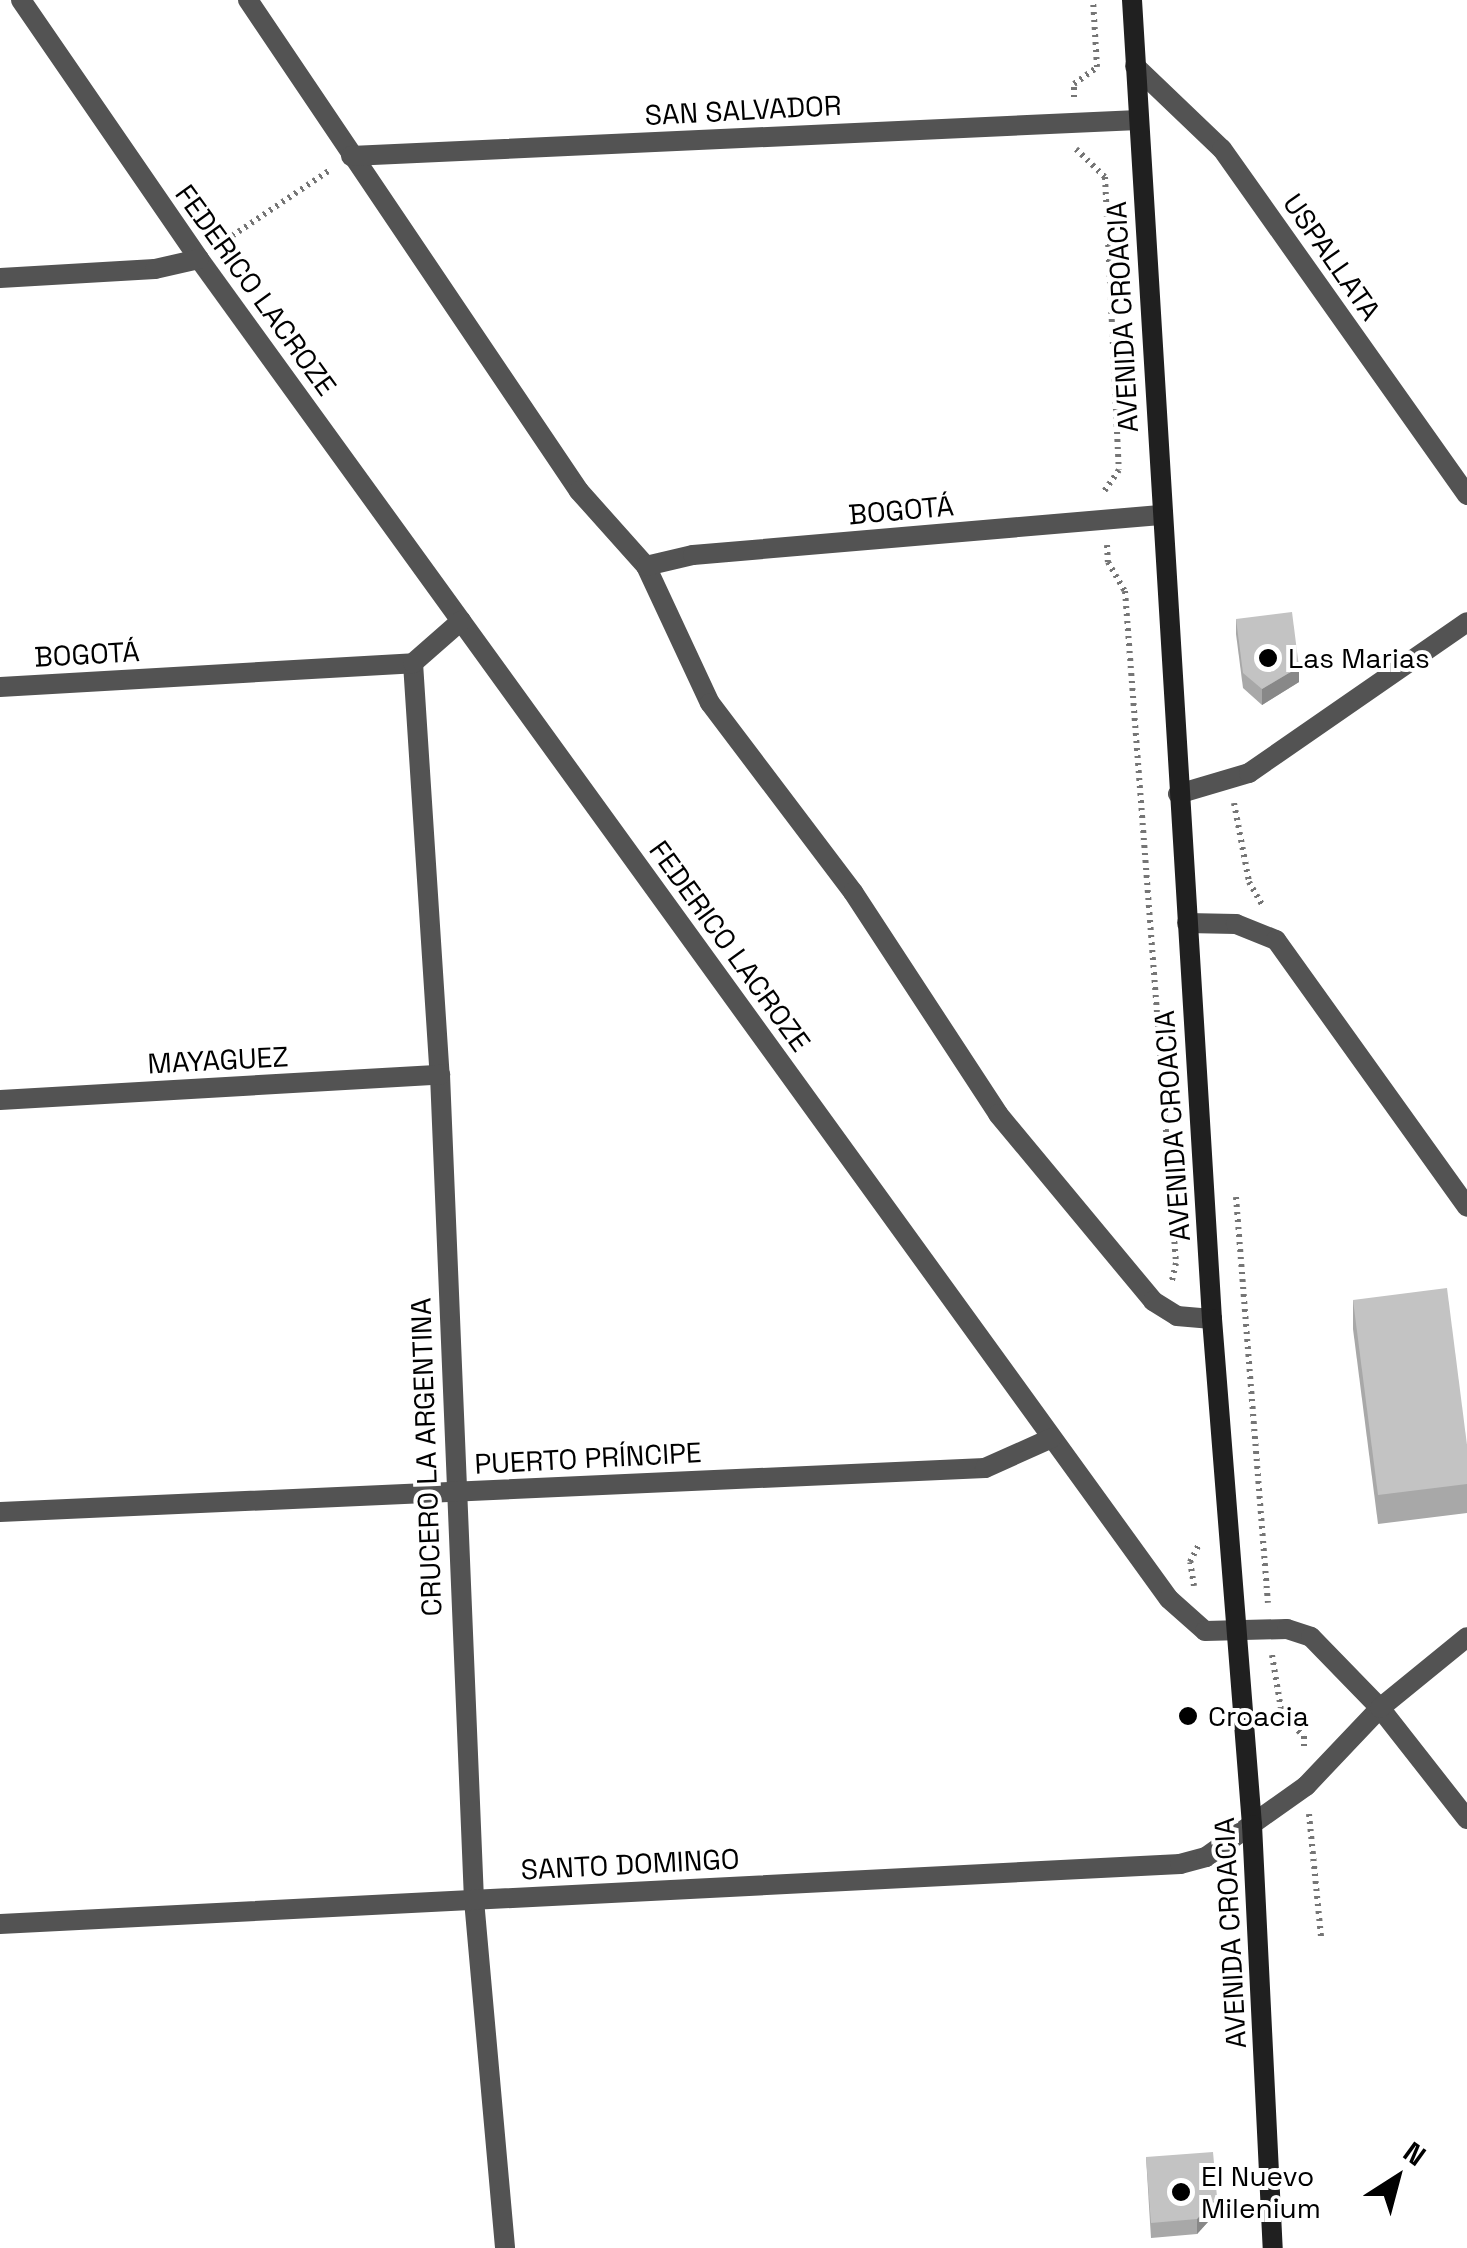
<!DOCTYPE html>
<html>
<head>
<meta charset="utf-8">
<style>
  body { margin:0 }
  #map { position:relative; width:1467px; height:2248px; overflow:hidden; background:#fff; font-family:"Space Grotesk",sans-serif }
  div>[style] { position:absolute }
  .path>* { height:6px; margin-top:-3px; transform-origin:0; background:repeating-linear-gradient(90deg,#757575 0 2.5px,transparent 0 7.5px) }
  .street>* { height:20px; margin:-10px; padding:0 10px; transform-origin:10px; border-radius:10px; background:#535353 }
  .secondary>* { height:20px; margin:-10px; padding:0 10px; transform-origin:10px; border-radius:10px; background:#202020 }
  .wall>* { inset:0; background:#a8a8a8 }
  .shaded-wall>* { inset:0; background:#888 }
  .building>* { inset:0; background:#c3c3c3 }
  .dots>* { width:28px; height:28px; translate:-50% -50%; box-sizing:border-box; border:5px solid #fff; border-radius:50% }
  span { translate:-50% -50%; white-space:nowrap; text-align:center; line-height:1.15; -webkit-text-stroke:8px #fff; paint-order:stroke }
  .street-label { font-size:28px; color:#000 }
  .poi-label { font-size:28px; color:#000 }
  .left { translate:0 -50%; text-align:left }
  .north { position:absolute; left:1347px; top:2128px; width:100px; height:100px; -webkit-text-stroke:8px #fff; paint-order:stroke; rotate:36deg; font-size:28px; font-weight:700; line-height:40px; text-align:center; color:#000 }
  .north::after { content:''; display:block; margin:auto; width:35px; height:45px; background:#000; clip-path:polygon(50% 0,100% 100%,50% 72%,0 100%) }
</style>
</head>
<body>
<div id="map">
  <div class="path">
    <div style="left:1074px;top:97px;width:13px;rotate:-90deg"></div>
    <div style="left:1074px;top:84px;width:29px;rotate:-36deg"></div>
    <div style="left:1097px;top:67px;width:67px;rotate:-93.4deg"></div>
    <div style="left:1076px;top:149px;width:40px;rotate:44deg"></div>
    <div style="left:1105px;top:177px;width:293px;rotate:87.3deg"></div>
    <div style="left:1119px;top:470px;width:28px;rotate:125deg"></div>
    <div style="left:220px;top:244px;width:133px;rotate:-33.9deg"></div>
    <div style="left:1107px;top:545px;width:17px;rotate:87deg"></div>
    <div style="left:1108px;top:562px;width:34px;rotate:60deg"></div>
    <div style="left:1125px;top:591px;width:674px;rotate:85.66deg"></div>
    <div style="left:1176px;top:1263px;width:18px;rotate:103deg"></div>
    <div style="left:1234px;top:803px;width:80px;rotate:79.2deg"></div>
    <div style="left:1249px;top:882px;width:28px;rotate:60deg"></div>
    <div style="left:1236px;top:1197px;width:407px;rotate:85.5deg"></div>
    <div style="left:1194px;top:1586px;width:24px;rotate:-99deg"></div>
    <div style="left:1190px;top:1562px;width:18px;rotate:-63deg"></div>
    <div style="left:1272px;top:1655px;width:61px;rotate:80.5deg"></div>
    <div style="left:1282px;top:1715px;width:30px;rotate:44deg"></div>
    <div style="left:1304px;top:1736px;width:11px;rotate:90deg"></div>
    <div style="left:1309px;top:1814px;width:124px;rotate:84.4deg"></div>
  </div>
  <div class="street">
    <div style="left:21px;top:0;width:314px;rotate:55.5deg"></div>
    <div style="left:199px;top:259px;width:1654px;rotate:54.1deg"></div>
    <div style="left:1169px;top:1599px;width:48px;rotate:41.6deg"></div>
    <div style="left:1205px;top:1631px;width:82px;rotate:-1.4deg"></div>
    <div style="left:1287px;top:1629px;width:25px;rotate:18deg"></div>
    <div style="left:1311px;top:1637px;width:99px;rotate:45.8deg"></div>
    <div style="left:1380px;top:1708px;width:141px;rotate:51.9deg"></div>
    <div style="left:248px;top:0;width:592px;rotate:56.01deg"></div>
    <div style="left:579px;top:491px;width:101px;rotate:48.2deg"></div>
    <div style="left:646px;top:566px;width:151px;rotate:65deg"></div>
    <div style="left:710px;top:703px;width:237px;rotate:52.9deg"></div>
    <div style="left:853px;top:892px;width:265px;rotate:56.8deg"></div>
    <div style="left:998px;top:1114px;width:243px;rotate:50.3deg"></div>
    <div style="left:1153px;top:1301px;width:28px;rotate:32deg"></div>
    <div style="left:1177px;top:1316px;width:35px;rotate:5deg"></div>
    <div style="left:1135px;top:66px;width:120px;rotate:43.7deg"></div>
    <div style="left:1222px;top:149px;width:424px;rotate:54.7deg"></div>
    <div style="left:351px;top:156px;width:788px;rotate:-2.62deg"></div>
    <div style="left:0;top:278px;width:155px;rotate:-3.3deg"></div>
    <div style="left:155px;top:269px;width:45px;rotate:-12.8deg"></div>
    <div style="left:646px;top:566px;width:48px;rotate:-13.2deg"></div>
    <div style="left:693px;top:555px;width:469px;rotate:-4.9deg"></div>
    <div style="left:413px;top:663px;width:413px;rotate:86.3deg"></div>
    <div style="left:440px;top:1075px;width:826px;rotate:87.64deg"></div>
    <div style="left:474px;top:1900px;width:349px;rotate:84.9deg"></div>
    <div style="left:0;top:687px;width:414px;rotate:-3.3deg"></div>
    <div style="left:413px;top:663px;width:64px;rotate:-41.2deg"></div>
    <div style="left:1178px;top:794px;width:74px;rotate:-16.5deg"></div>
    <div style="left:1249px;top:773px;width:265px;rotate:-34.7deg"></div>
    <div style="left:1187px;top:923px;width:49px;rotate:1.2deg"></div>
    <div style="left:1236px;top:924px;width:43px;rotate:21.8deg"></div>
    <div style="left:1276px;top:940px;width:328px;rotate:54.4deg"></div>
    <div style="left:0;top:1100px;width:441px;rotate:-3.3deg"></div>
    <div style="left:0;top:1512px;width:986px;rotate:-2.56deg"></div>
    <div style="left:985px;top:1468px;width:73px;rotate:-24.1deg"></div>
    <div style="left:0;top:1924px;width:1182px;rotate:-2.91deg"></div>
    <div style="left:1180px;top:1864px;width:27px;rotate:-15deg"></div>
    <div style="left:1206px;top:1857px;width:123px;rotate:-35.4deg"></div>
    <div style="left:1306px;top:1786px;width:108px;rotate:-46.5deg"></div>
    <div style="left:1380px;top:1708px;width:112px;rotate:-39.2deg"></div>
  </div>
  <div class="secondary">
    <div style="left:1132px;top:0;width:1321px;rotate:86.53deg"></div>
    <div style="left:1212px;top:1319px;width:508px;rotate:85.48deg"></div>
    <div style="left:1252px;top:1825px;width:424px;rotate:87.2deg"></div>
  </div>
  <div class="wall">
    <div style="clip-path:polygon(1236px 619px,1299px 682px,1262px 705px,1243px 688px,1236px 634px)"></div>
    <div style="clip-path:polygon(1353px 1300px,1467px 1445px,1467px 1513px,1378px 1524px,1353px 1329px)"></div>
    <div style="clip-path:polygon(1146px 2157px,1217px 2212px,1197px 2234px,1151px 2238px)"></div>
  </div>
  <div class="shaded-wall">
    <div style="clip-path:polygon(1299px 667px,1299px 682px,1262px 705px,1262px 689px)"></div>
    <div style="clip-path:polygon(1217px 2197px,1217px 2212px,1197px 2234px,1197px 2219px)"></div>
  </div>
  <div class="building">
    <div style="clip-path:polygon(1292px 612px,1299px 667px,1262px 689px,1243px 673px,1236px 619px)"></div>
    <div style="clip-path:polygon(1447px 1288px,1467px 1445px,1467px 1484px,1378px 1495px,1353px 1300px)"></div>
    <div style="clip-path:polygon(1213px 2152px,1217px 2197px,1197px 2219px,1151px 2223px,1146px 2157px)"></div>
  </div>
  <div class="dots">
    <div style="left:1268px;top:658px;background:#000"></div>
    <div style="left:1188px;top:1716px;background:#000"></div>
    <div style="left:1181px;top:2192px;background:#000"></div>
  </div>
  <div class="street-label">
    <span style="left:743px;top:110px;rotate:-3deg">SAN SALVADOR</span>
    <span style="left:1332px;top:257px;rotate:55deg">USPALLATA</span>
    <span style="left:256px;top:290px;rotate:54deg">FEDERICO LACROZE</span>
    <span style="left:1122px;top:317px;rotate:-93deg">AVENIDA CROACIA</span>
    <span style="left:901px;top:510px;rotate:-5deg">BOGOTÁ</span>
    <span style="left:87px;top:654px;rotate:-3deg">BOGOTÁ</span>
    <span style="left:730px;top:946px;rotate:54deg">FEDERICO LACROZE</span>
    <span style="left:218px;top:1060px;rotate:-3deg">MAYAGUEZ</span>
    <span style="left:1172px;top:1126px;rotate:-94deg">AVENIDA CROACIA</span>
    <span style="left:426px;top:1457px;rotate:-92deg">CRUCERO LA ARGENTINA</span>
    <span style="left:588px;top:1458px;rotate:-3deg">PUERTO PRÍNCIPE</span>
    <span style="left:630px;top:1864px;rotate:-3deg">SANTO DOMINGO</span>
    <span style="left:1230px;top:1933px;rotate:-93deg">AVENIDA CROACIA</span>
  </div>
  <div class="poi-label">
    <span class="left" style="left:1288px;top:658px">Las Marias</span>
    <span class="left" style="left:1208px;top:1716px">Croacia</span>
    <span class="left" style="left:1201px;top:2192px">El Nuevo<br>Milenium</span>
  </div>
  <div class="north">N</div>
</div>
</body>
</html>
